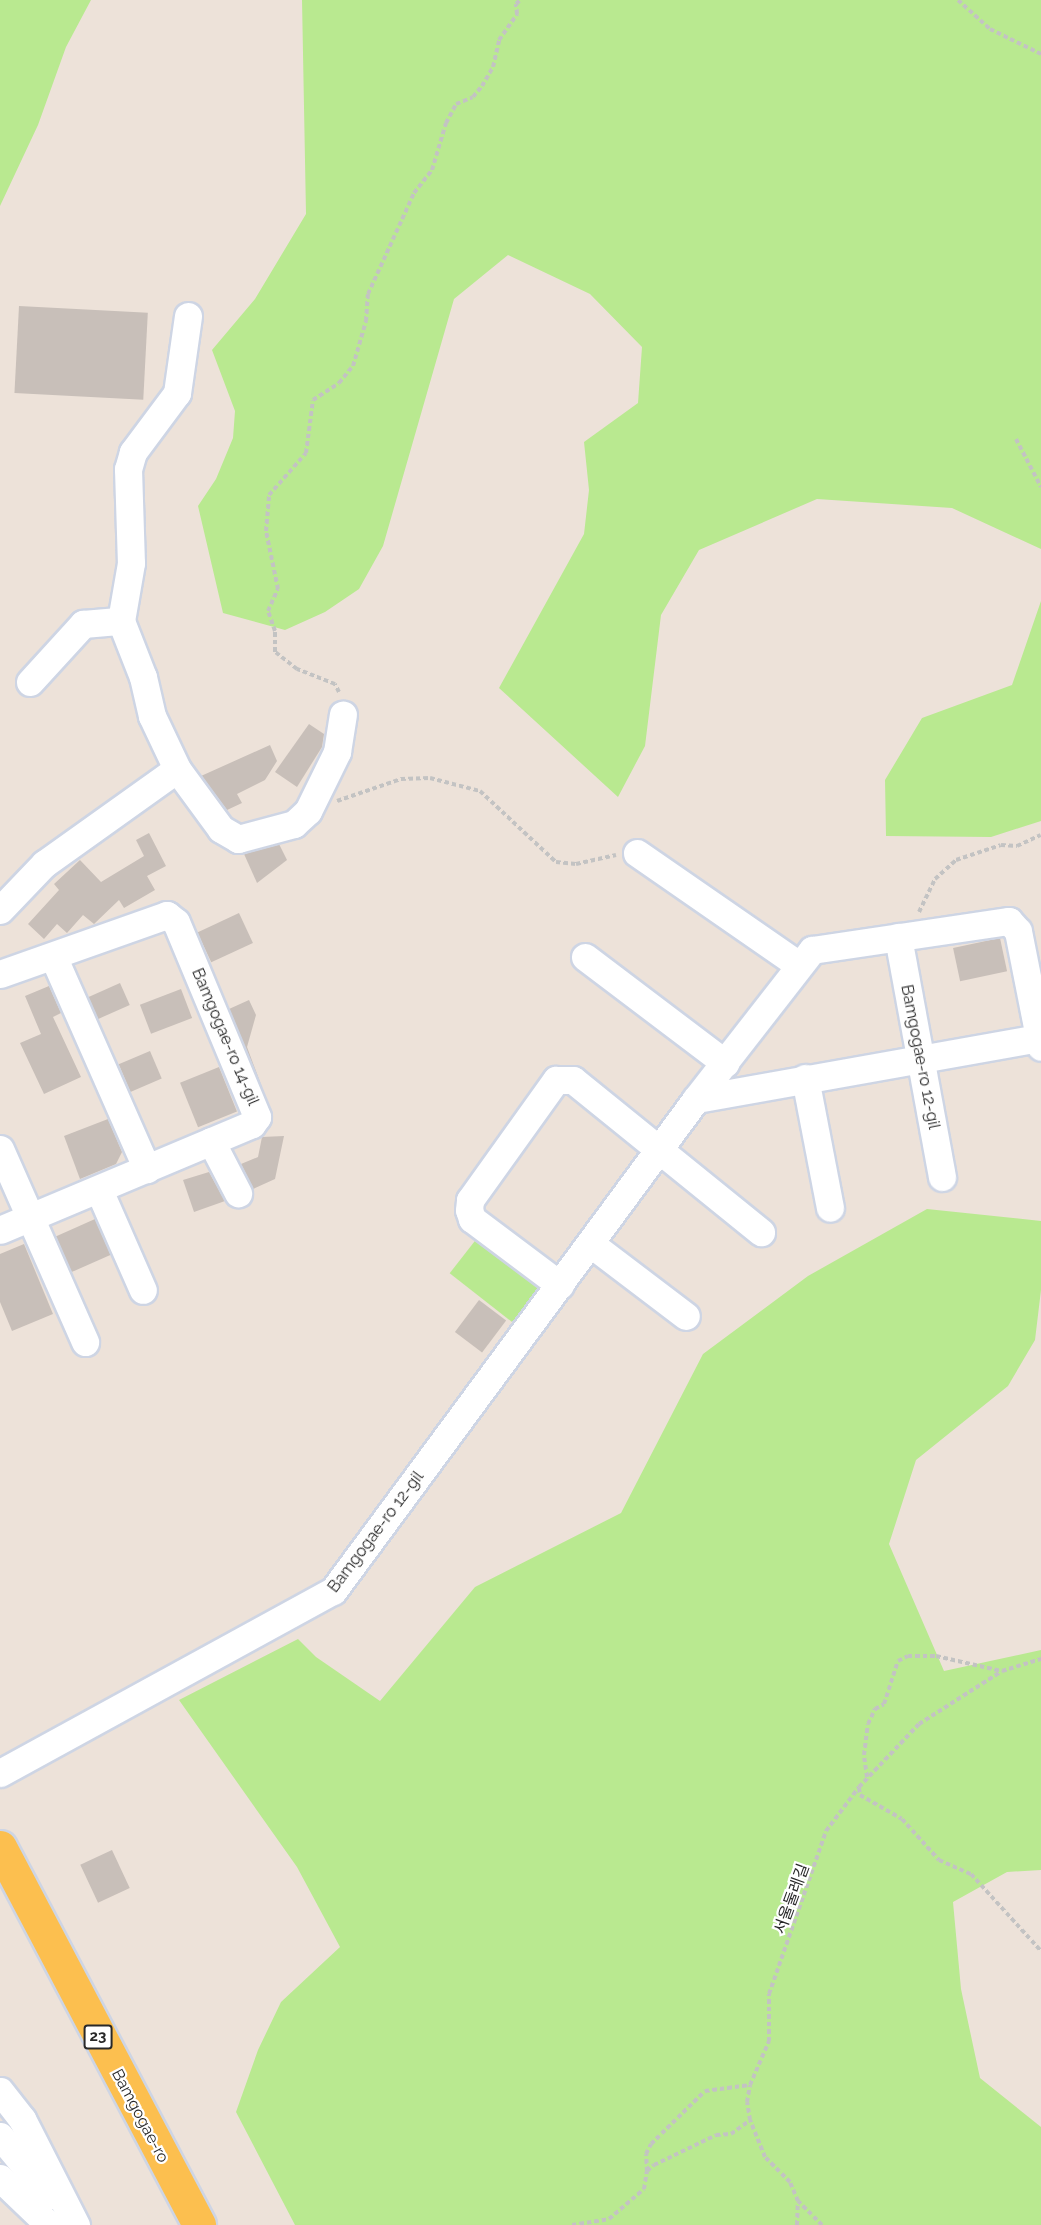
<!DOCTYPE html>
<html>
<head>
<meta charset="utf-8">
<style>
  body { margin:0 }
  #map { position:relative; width:1041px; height:2225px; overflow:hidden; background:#ede2d9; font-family:Raleway,"Noto Sans KR",sans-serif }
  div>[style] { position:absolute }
  .green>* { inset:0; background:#b9e990; transform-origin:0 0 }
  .building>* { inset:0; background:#c8bfb9; transform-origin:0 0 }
  .path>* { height:4px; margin-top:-2px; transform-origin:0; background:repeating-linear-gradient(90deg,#c3c3c3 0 4.5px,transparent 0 7.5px) }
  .roads { filter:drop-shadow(2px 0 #ced5e4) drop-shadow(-2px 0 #ced5e4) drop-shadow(0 2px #ced5e4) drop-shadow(0 -2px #ced5e4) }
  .minor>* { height:27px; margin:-13.5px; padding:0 13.5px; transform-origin:13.5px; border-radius:13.5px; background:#fff }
  .major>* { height:33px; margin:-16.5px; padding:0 16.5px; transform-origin:16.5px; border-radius:16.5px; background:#fcbf4f }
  span { translate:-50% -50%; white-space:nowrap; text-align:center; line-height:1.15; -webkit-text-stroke:4.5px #fff; paint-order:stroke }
  .shield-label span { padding:2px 4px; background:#fff; border:2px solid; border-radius:4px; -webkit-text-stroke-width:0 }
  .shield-label { font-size:15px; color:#292929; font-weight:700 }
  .street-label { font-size:16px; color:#292929 }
</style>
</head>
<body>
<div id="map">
  <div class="green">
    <div style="clip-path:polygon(0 0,91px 0,66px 47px,38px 125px,0 206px)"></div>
    <div style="clip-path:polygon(302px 0,1041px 0,1041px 549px,952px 508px,817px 499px,699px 550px,661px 615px,645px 746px,618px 797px,499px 688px,584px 534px,589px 490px,584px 442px,638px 403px,642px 347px,590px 294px,508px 255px,454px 299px,383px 546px,359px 589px,325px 612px,285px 630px,223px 613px,198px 506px,216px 479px,233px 438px,235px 411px,212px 350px,255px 299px,306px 214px)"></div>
    <div style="clip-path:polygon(1041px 601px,1041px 821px,991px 837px,886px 836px,885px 780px,922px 718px,1012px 685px)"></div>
    <div style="clip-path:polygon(927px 1209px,1041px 1221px,1041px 1290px,1035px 1340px,1008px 1386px,916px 1460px,889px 1544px,944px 1671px,1041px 1650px,1041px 1870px,1007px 1872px,953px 1902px,961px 1989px,980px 2078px,1041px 2127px,1041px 2225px,295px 2225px,236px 2112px,258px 2050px,281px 2002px,340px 1947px,297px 1867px,179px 1700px,298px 1639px,316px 1657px,380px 1701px,475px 1587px,621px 1513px,703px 1354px,808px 1276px)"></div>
    <div style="left:478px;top:1237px;width:88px;height:46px;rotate:38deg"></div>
  </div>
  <div class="building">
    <div style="left:19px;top:306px;width:129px;height:87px;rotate:3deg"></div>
    <div style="clip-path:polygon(309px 724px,324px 734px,322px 747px,297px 787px,275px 772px)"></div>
    <div style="clip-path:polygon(270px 745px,277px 761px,265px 780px,237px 794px,242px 803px,227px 810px,201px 776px)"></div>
    <div style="clip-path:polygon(149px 833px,166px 866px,147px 876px,155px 890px,124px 908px,119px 900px,94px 924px,83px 915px,67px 933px,57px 924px,44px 939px,28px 924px,59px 890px,54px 884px,80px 860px,101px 882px,144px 856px,136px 840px)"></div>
    <div style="clip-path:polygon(279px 844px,287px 860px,257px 883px,244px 854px)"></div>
    <div style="left:239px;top:913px;width:33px;height:46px;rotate:65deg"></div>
    <div style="left:1000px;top:938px;width:34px;height:48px;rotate:78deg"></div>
    <div style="left:120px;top:983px;width:24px;height:35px;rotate:66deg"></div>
    <div style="clip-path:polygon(49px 986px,61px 1013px,53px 1017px,81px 1077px,44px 1094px,20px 1043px,41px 1034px,25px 996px)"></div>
    <div style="left:181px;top:989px;width:31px;height:44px;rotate:69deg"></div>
    <div style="clip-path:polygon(249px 1000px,256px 1015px,247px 1047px,266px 1098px,229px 1009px)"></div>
    <div style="left:150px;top:1051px;width:30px;height:34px;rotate:67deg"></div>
    <div style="left:219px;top:1067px;width:48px;height:42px;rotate:68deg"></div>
    <div style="clip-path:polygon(108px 1119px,122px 1152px,116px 1164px,80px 1179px,64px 1136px)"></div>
    <div style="clip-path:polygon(284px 1136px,275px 1179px,253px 1189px,241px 1164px,258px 1157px,262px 1137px)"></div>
    <div style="clip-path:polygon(209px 1172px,225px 1201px,194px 1212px,183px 1180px)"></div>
    <div style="left:95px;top:1219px;width:39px;height:43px;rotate:66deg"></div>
    <div style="clip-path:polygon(24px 1244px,53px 1314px,12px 1331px,0 1302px,0 1254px)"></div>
    <div style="left:479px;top:1300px;width:34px;height:40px;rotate:37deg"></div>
    <div style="left:112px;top:1850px;width:42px;height:35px;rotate:65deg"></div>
  </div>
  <div class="path">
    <div style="left:958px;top:0;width:43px;rotate:42.2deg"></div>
    <div style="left:990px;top:29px;width:57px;rotate:26.1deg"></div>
    <div style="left:1016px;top:439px;width:54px;rotate:62.5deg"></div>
    <div style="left:339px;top:692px;width:9px;rotate:-117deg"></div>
    <div style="left:335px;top:684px;width:41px;rotate:-158.5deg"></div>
    <div style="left:297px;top:669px;width:28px;rotate:-142deg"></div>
    <div style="left:275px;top:652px;width:21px;rotate:-90deg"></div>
    <div style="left:275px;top:631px;width:21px;rotate:-109deg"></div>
    <div style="left:268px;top:611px;width:24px;rotate:-66deg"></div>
    <div style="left:278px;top:589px;width:59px;rotate:-101.7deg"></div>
    <div style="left:266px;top:531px;width:36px;rotate:-85deg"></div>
    <div style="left:269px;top:495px;width:56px;rotate:-48.6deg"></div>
    <div style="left:306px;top:453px;width:53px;rotate:-82.5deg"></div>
    <div style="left:313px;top:400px;width:31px;rotate:-33deg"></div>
    <div style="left:339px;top:383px;width:22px;rotate:-51deg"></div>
    <div style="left:353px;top:366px;width:47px;rotate:-73.9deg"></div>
    <div style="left:366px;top:321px;width:27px;rotate:-86deg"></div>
    <div style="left:368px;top:294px;width:111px;rotate:-65.5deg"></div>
    <div style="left:414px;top:193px;width:29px;rotate:-52deg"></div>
    <div style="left:432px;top:170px;width:49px;rotate:-73.4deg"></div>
    <div style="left:446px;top:123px;width:21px;rotate:-62deg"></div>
    <div style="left:456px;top:104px;width:18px;rotate:-22deg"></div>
    <div style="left:473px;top:97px;width:14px;rotate:-51deg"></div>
    <div style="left:482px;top:86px;width:22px;rotate:-60deg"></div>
    <div style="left:493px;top:67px;width:28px;rotate:-77deg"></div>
    <div style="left:499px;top:40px;width:32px;rotate:-55deg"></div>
    <div style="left:517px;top:14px;width:10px;rotate:-96deg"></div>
    <div style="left:516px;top:4px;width:6px;rotate:-45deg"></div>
    <div style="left:337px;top:801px;width:68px;rotate:-19deg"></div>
    <div style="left:401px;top:779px;width:29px;rotate:-2deg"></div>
    <div style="left:430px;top:778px;width:52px;rotate:14.6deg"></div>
    <div style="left:480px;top:791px;width:104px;rotate:43.1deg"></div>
    <div style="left:556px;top:862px;width:20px;rotate:6deg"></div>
    <div style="left:576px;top:864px;width:41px;rotate:-12.7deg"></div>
    <div style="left:919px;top:912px;width:37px;rotate:-64deg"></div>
    <div style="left:935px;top:879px;width:28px;rotate:-42deg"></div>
    <div style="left:956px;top:860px;width:47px;rotate:-18.4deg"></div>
    <div style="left:1001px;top:845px;width:16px;rotate:4deg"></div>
    <div style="left:1017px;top:846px;width:26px;rotate:-25deg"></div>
    <div style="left:867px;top:1777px;width:22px;rotate:-98deg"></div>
    <div style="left:864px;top:1755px;width:31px;rotate:-83deg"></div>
    <div style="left:868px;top:1724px;width:17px;rotate:-65deg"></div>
    <div style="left:875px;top:1709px;width:10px;rotate:-29deg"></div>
    <div style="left:884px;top:1704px;width:45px;rotate:-72deg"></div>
    <div style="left:898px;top:1661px;width:11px;rotate:-27deg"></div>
    <div style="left:908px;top:1656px;width:28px"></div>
    <div style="left:936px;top:1656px;width:67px;rotate:13deg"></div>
    <div style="left:859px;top:1788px;width:7px;rotate:82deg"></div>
    <div style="left:860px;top:1795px;width:48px;rotate:29.7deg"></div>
    <div style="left:902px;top:1819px;width:55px;rotate:47.9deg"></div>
    <div style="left:939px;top:1860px;width:35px;rotate:24deg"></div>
    <div style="left:971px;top:1874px;width:104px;rotate:47.7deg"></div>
    <div style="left:647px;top:2171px;width:17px;rotate:-93deg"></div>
    <div style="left:646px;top:2154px;width:11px;rotate:-63deg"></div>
    <div style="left:651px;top:2144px;width:76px;rotate:-44.5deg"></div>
    <div style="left:705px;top:2091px;width:45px;rotate:-7.6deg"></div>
    <div style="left:572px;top:2225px;width:37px;rotate:-9deg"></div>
    <div style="left:609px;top:2219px;width:46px;rotate:-40.6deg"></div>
    <div style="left:644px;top:2189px;width:18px;rotate:-81deg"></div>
    <div style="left:647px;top:2171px;width:9px;rotate:-41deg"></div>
    <div style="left:654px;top:2165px;width:69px;rotate:-25.8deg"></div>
    <div style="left:716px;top:2135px;width:15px;rotate:-4deg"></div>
    <div style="left:731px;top:2134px;width:24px;rotate:-36deg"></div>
    <div style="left:797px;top:2225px;width:23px;rotate:-88deg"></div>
    <div style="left:822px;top:2225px;width:34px;rotate:-135deg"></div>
    <div style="left:798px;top:2201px;width:21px;rotate:-113deg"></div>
    <div style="left:790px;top:2182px;width:35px;rotate:-135deg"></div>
    <div style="left:765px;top:2157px;width:40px;rotate:-112deg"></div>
    <div style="left:750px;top:2120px;width:18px;rotate:-99deg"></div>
    <div style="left:747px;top:2102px;width:17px;rotate:-80deg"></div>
    <div style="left:750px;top:2085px;width:48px;rotate:-66.6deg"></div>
    <div style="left:769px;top:2041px;width:47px;rotate:-90deg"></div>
    <div style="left:769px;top:1994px;width:173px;rotate:-70.7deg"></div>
    <div style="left:826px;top:1831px;width:55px;rotate:-53.1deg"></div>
    <div style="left:859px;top:1787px;width:87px;rotate:-46.4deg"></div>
    <div style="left:919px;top:1724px;width:98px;rotate:-32.6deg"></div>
    <div style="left:1002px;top:1671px;width:41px;rotate:-17.1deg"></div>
  </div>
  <div class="roads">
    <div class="minor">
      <div style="left:188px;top:316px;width:78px;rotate:98.1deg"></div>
      <div style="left:177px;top:393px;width:74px;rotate:126.7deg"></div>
      <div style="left:133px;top:452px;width:18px;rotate:106deg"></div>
      <div style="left:128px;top:469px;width:94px;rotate:88.2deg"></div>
      <div style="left:131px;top:563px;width:59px;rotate:99.8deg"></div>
      <div style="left:121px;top:621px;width:60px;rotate:68.6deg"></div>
      <div style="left:143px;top:677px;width:40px;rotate:77deg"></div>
      <div style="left:152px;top:716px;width:59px;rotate:64.7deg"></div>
      <div style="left:177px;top:769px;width:74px;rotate:53.7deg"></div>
      <div style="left:221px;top:829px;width:20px;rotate:30deg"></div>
      <div style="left:238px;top:839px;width:58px;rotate:-15deg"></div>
      <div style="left:294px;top:824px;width:19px;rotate:-43deg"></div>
      <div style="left:308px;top:811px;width:66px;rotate:-63.8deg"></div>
      <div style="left:337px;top:752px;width:38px;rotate:-81deg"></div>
      <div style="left:30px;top:682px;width:79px;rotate:-47.6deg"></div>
      <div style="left:83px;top:624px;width:38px;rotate:-5deg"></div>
      <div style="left:637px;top:853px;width:197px;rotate:34.7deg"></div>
      <div style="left:0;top:910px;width:64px;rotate:-46.3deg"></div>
      <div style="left:44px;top:864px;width:163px;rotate:-35.5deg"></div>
      <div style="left:898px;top:937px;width:244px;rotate:79.6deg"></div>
      <div style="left:53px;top:956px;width:233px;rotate:66.2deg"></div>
      <div style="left:585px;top:957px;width:176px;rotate:37.1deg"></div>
      <div style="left:0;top:974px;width:177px;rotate:-19.5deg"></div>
      <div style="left:167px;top:915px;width:11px;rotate:38deg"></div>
      <div style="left:176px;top:922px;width:211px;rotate:67.4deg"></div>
      <div style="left:257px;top:1117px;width:9px;rotate:126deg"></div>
      <div style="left:252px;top:1124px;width:273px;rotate:157.2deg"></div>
      <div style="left:805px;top:1078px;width:132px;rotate:79.1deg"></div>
      <div style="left:696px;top:1099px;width:348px;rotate:-10.1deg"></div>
      <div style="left:211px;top:1141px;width:59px;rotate:62.6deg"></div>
      <div style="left:0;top:1149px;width:211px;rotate:66.2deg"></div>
      <div style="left:99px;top:1190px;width:109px;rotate:66.3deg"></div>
      <div style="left:591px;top:1244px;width:119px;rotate:37.2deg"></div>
      <div style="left:560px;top:1285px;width:110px;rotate:-143.1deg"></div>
      <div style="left:472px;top:1219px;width:9px;rotate:-108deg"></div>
      <div style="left:469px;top:1210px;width:10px;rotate:-84deg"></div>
      <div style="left:470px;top:1200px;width:148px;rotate:-54.4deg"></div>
      <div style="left:556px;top:1080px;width:17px"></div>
      <div style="left:573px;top:1080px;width:242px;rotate:39deg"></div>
      <div style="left:0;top:1773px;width:379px;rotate:-28.7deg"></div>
      <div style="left:333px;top:1591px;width:611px;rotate:-53.58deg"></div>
      <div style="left:696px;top:1099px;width:189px;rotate:-52.1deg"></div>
      <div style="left:812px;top:950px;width:199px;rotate:-8.4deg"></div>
      <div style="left:1009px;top:921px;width:13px;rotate:48deg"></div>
      <div style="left:1018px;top:931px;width:118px;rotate:78.8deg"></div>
      <div style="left:0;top:2091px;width:36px;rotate:52deg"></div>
      <div style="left:22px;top:2119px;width:119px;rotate:63deg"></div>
      <div style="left:0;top:2136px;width:77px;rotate:50.3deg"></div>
      <div style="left:0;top:2178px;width:68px;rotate:43.8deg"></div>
    </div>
    <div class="major">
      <div style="left:0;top:1847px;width:427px;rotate:62.2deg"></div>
    </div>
  </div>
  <div class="shield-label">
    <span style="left:98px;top:2037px">23</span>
  </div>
  <div class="street-label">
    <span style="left:225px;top:1037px;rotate:67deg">Bamgogae-ro 14-gil</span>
    <span style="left:920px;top:1057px;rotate:79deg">Bamgogae-ro 12-gil</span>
    <span style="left:376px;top:1532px;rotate:-53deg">Bamgogae-ro 12-gil</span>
    <span style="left:792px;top:1899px;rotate:-70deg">서울둘레길</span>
    <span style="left:140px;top:2116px;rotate:62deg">Bamgogae-ro</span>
  </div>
</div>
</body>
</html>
